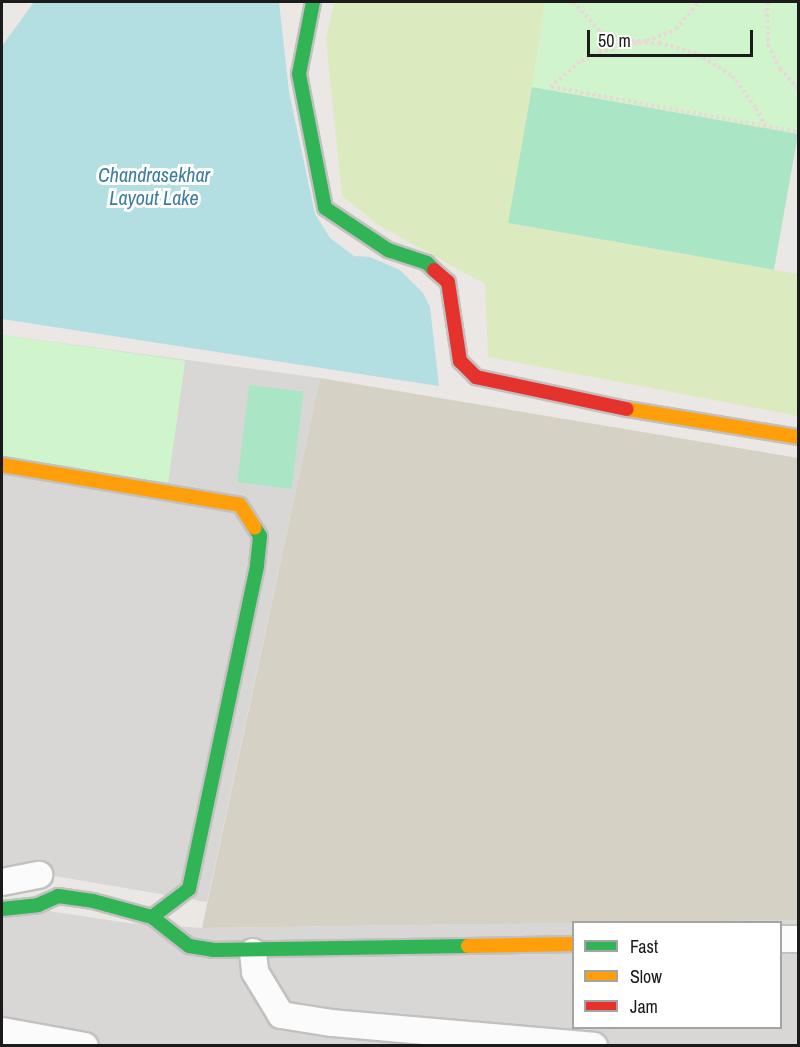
<!DOCTYPE html>
<html>
<head>
<meta charset="utf-8">
<style>
  body { margin:0 }
  #map { position:relative; width:800px; height:1047px; overflow:hidden; background:#eae7e4; font-family:"Archivo Narrow",sans-serif }
  div>[style] { position:absolute }
  .residential>* { inset:0; background:#d9d7d5 }
  .construction>* { inset:0; background:#d5d2c5 }
  .grass>* { inset:0; background:#dcebbf }
  .park>* { inset:0; background:#d0f4cb; transform-origin:0 0 }
  .pitch>* { inset:0; background:#aae6c5; transform-origin:0 0 }
  .water>* { inset:0; background:#b3dee2 }
  .path>* { height:4px; margin-top:-2px; transform-origin:0; background:repeating-linear-gradient(90deg,#ead7d6 0 3px,transparent 0 6px) }
  .roads { filter:drop-shadow(2px 0 #c2c1c0) drop-shadow(-2px 0 #c2c1c0) drop-shadow(0 2px #c2c1c0) drop-shadow(0 -2px #c2c1c0) }
  .street>* { height:26px; margin:-13px; padding:0 13px; transform-origin:13px; border-radius:13px; background:#fcfbfb }
  .fast>* { height:14px; margin:-7px; padding:0 7px; transform-origin:7px; border-radius:7px; background:#30b455 }
  .slow>* { height:14px; margin:-7px; padding:0 7px; transform-origin:7px; border-radius:7px; background:#ff9f0a }
  .jam>* { height:14px; margin:-7px; padding:0 7px; transform-origin:7px; border-radius:7px; background:#e5322d }
  span { translate:-50% -50%; white-space:nowrap; text-align:center; line-height:1.15; -webkit-text-stroke:6px #fff; paint-order:stroke }
  .water-label { font-size:20px; color:#3b7ca3; font-style:italic }
  .frame { position:absolute; inset:0; border:3px solid #1b1b1b; pointer-events:none }
  .legend { position:absolute; left:572px; top:921px; width:210px; height:108px; box-sizing:border-box; background:#fff; border:2px solid #a4a4a4; margin:0; padding:8px 10px; list-style:none; font-size:18px; color:#1b1b1b }
  .legend li { display:flex; align-items:center; gap:12px; height:30px }
  .legend b { width:30px; border:2px solid #a4a4a4 }
  .scale { position:absolute; left:587px; top:30px; width:166px; height:27px; box-sizing:border-box; border:3px solid #1b1b1b; border-top:0; padding-left:8px; font-size:18px; line-height:21px; white-space:nowrap; color:#1b1b1b; -webkit-text-stroke:4px #fff; paint-order:stroke }
</style>
</head>
<body>
<div id="map">
  <div class="residential">
    <div style="clip-path:polygon(2px 335px,320px 378px,207px 902px,2px 867px)"></div>
    <div style="clip-path:polygon(2px 904px,128px 923px,202px 928px,573px 923px,574px 1028px,780px 1028px,780px 922px,597px 922px,798px 920px,798px 1045px,2px 1045px)"></div>
  </div>
  <div class="construction">
    <div style="clip-path:polygon(320px 378px,798px 458px,798px 920px,202px 928px)"></div>
  </div>
  <div class="grass">
    <div style="clip-path:polygon(334px 2px,545px 2px,512px 224px,798px 274px,798px 416px,488px 357px,485px 284px,380px 226px,342px 196px,326px 40px)"></div>
  </div>
  <div class="park">
    <div style="clip-path:polygon(545px 2px,798px 2px,798px 136px,532px 87px)"></div>
    <div style="left:2px;top:335px;width:185px;height:123px;rotate:8deg"></div>
  </div>
  <div class="pitch">
    <div style="left:532px;top:87px;width:270px;height:138px;rotate:10deg"></div>
    <div style="left:249px;top:385px;width:55px;height:98px;rotate:7deg"></div>
  </div>
  <div class="water">
    <div style="clip-path:polygon(34px 2px,279px 2px,289px 92px,315px 214px,330px 238px,354px 256px,370px 257px,400px 270px,423px 293px,430px 307px,439px 386px,2px 319px,2px 46px)"></div>
  </div>
  <div class="path">
    <div style="left:573px;top:2px;width:41px;rotate:47deg"></div>
    <div style="left:601px;top:32px;width:31px;rotate:17deg"></div>
    <div style="left:631px;top:41px;width:16px"></div>
    <div style="left:647px;top:41px;width:31px;rotate:-22deg"></div>
    <div style="left:676px;top:29px;width:35px;rotate:-50deg"></div>
    <div style="left:767px;top:2px;width:43px;rotate:88.7deg"></div>
    <div style="left:768px;top:45px;width:27px;rotate:63deg"></div>
    <div style="left:780px;top:69px;width:26px;rotate:47deg"></div>
    <div style="left:599px;top:51px;width:18px;rotate:-61deg"></div>
    <div style="left:550px;top:87px;width:40px;rotate:-40deg"></div>
    <div style="left:581px;top:61px;width:20px;rotate:-27deg"></div>
    <div style="left:599px;top:52px;width:41px;rotate:-12.7deg"></div>
    <div style="left:639px;top:43px;width:20px"></div>
    <div style="left:659px;top:43px;width:41px;rotate:15.8deg"></div>
    <div style="left:698px;top:54px;width:40px;rotate:32.9deg"></div>
    <div style="left:732px;top:76px;width:40px;rotate:53deg"></div>
    <div style="left:756px;top:108px;width:20px;rotate:63deg"></div>
    <div style="left:551px;top:87px;width:251px;rotate:10.3deg"></div>
  </div>
  <div class="roads">
    <div class="street">
      <div style="left:2px;top:882px;width:38px;rotate:-11deg"></div>
      <div style="left:780px;top:939px;width:18px"></div>
      <div style="left:253px;top:952px;width:20px;rotate:84deg"></div>
      <div style="left:255px;top:972px;width:50px;rotate:58.8deg"></div>
      <div style="left:281px;top:1015px;width:52px;rotate:8.9deg"></div>
      <div style="left:332px;top:1023px;width:263px;rotate:5deg"></div>
      <div style="left:2px;top:1031px;width:84px;rotate:10.2deg"></div>
    </div>
    <div class="fast">
      <div style="left:313px;top:2px;width:73px;rotate:101deg"></div>
      <div style="left:299px;top:74px;width:136px;rotate:79deg"></div>
      <div style="left:325px;top:208px;width:76px;rotate:33.7deg"></div>
      <div style="left:388px;top:250px;width:41px;rotate:18.4deg"></div>
      <div style="left:427px;top:263px;width:10px;rotate:45deg"></div>
      <div style="left:2px;top:909px;width:36px;rotate:-6deg"></div>
      <div style="left:38px;top:905px;width:22px;rotate:-24deg"></div>
      <div style="left:58px;top:896px;width:35px;rotate:8deg"></div>
      <div style="left:93px;top:901px;width:61px;rotate:15.2deg"></div>
      <div style="left:152px;top:917px;width:47px;rotate:38.1deg"></div>
      <div style="left:189px;top:946px;width:24px;rotate:9deg"></div>
      <div style="left:213px;top:950px;width:255px;rotate:-0.9deg"></div>
      <div style="left:152px;top:917px;width:46px;rotate:-37.1deg"></div>
      <div style="left:189px;top:889px;width:331px;rotate:-78.1deg"></div>
      <div style="left:257px;top:565px;width:29px;rotate:-84deg"></div>
      <div style="left:260px;top:536px;width:9px;rotate:-122deg"></div>
    </div>
    <div class="slow">
      <div style="left:627px;top:409px;width:173px;rotate:9.3deg"></div>
      <div style="left:2px;top:465px;width:241px;rotate:9.5deg"></div>
      <div style="left:240px;top:505px;width:27px;rotate:57deg"></div>
      <div style="left:468px;top:946px;width:106px;rotate:-1.1deg"></div>
    </div>
    <div class="jam">
      <div style="left:434px;top:270px;width:18px;rotate:41deg"></div>
      <div style="left:448px;top:282px;width:80px;rotate:81.4deg"></div>
      <div style="left:460px;top:361px;width:23px;rotate:45deg"></div>
      <div style="left:476px;top:377px;width:154px;rotate:12deg"></div>
    </div>
  </div>
  <div class="water-label">
    <span style="left:154px;top:186px">Chandrasekhar<br>Layout Lake</span>
  </div>
  <div class="frame"></div>
  <ul class="legend">
  <li><b style="height:8px;background:#30b455"></b>Fast</li>
  <li><b style="height:8px;background:#ff9f0a"></b>Slow</li>
  <li><b style="height:8px;background:#e5322d"></b>Jam</li>
  </ul>
  <div class="scale">50 m</div>
</div>
</body>
</html>
